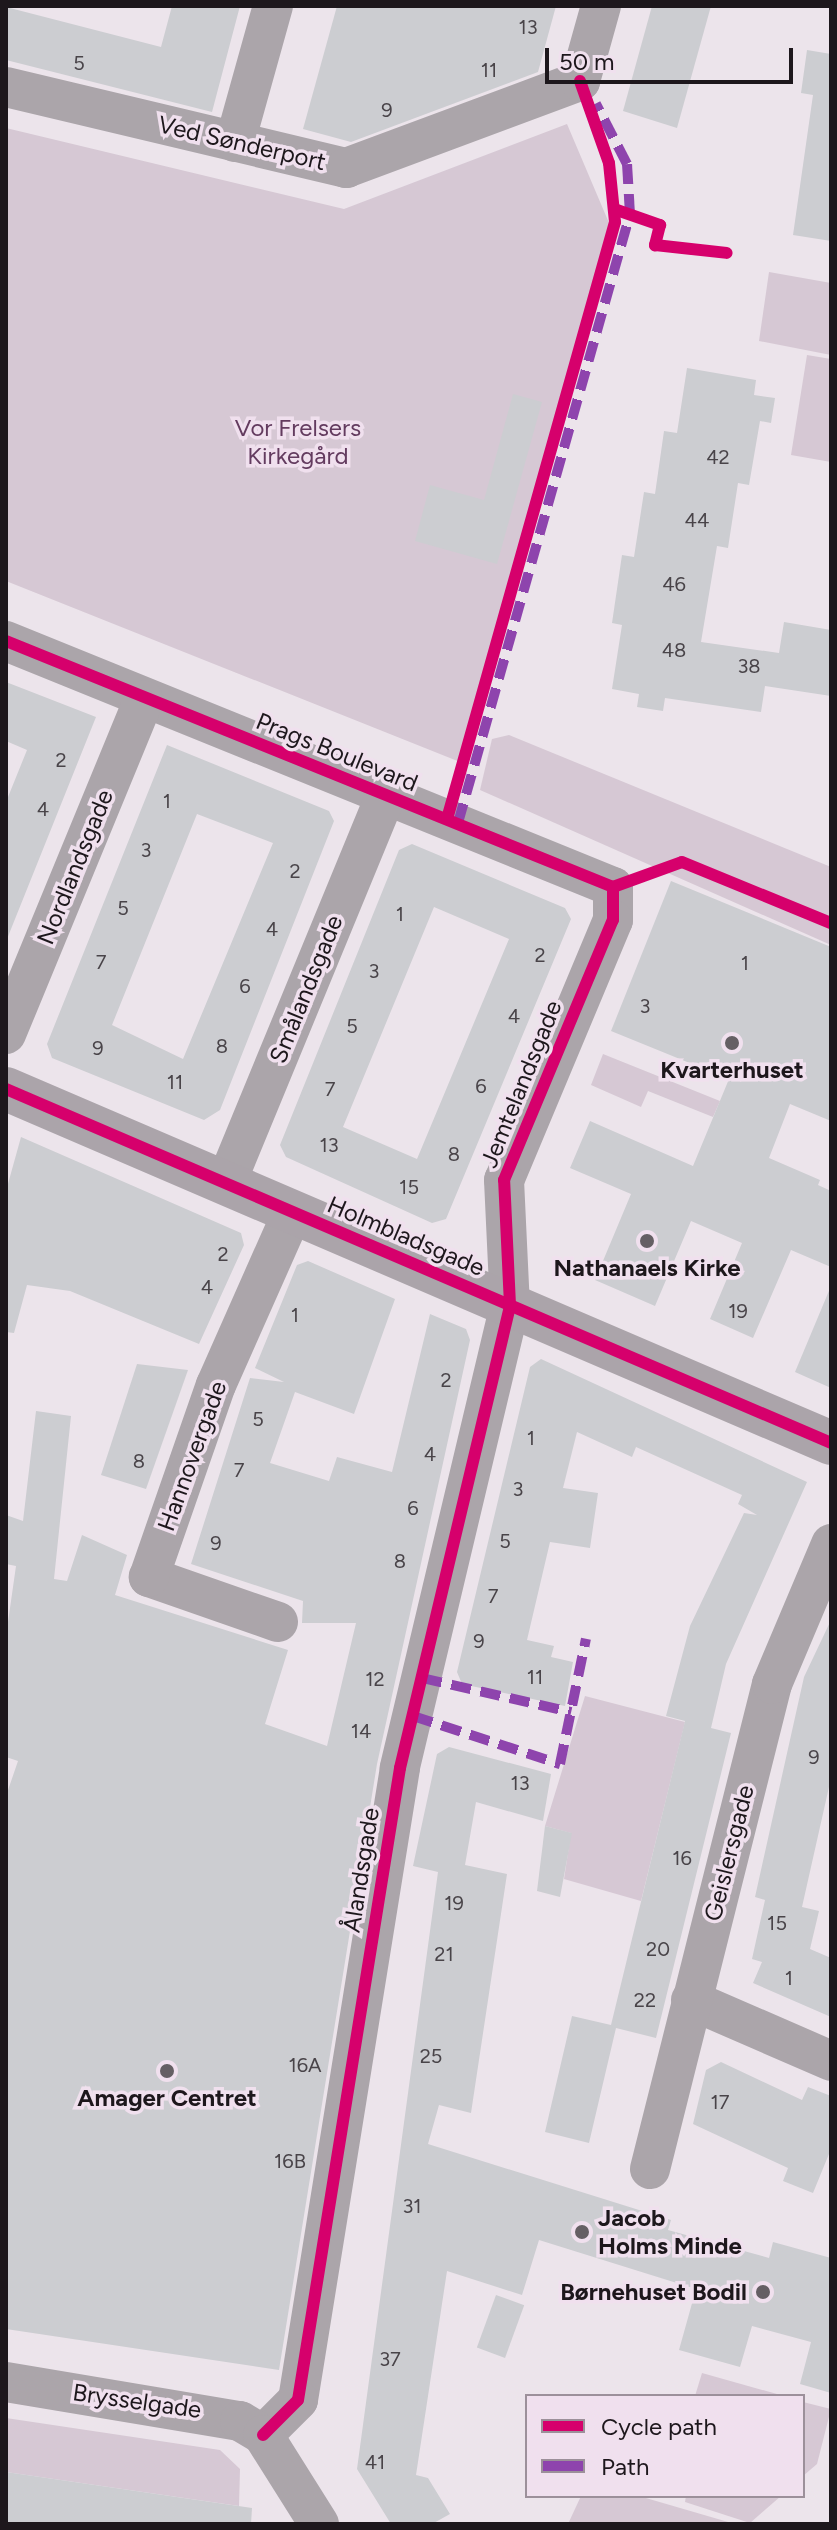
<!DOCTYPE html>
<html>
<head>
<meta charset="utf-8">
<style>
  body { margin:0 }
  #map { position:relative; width:837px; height:2530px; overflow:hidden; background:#ece4eb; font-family:Figtree,sans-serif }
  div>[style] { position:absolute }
  .green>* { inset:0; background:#d6c8d4 }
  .building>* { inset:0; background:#cccdd1; transform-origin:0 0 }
  .street>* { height:40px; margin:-20px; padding:0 20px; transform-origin:20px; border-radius:20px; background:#aba5aa }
  .secondary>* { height:44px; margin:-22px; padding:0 22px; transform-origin:22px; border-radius:22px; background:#aba4aa }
  .quiet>* { height:10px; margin-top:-5px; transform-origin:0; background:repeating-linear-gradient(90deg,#8e44ad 0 20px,transparent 0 30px) }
  .cycleway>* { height:12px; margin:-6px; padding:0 6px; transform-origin:6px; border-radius:6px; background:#d6006c }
  .dots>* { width:22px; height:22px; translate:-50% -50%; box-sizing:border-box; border:4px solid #f0e0ee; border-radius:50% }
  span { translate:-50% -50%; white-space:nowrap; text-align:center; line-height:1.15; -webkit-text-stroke:7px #f0e0ee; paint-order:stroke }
  .number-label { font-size:20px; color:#494449 }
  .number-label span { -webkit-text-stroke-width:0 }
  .street-label { font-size:24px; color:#1d171c }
  .park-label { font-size:24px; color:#633b5f }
  .poi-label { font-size:24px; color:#1d171c; font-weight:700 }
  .left { translate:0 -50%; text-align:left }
  .right { translate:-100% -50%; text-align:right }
  .frame { position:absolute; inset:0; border:8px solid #1d171c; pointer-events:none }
  .legend { position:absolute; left:525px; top:2394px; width:280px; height:104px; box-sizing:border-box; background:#f0e0ee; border:2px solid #9c909a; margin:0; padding:10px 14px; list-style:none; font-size:24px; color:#1d171c }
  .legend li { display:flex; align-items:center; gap:16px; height:40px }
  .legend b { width:40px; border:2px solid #9c909a }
  .scale { position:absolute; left:545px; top:48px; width:248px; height:36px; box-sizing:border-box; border:4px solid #1d171c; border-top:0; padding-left:10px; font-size:24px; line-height:28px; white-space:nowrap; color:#1d171c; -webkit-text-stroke:6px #f0e0ee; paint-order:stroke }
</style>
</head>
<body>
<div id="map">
  <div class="green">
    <div style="clip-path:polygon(567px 124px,612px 230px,460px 762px,6px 581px,6px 128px,344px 209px)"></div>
    <div style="clip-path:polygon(769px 272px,831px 283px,831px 355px,759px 341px)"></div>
    <div style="clip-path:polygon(807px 355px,831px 359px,831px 462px,791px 455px)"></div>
    <div style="clip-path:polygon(509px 735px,831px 867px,831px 945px,480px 790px,492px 739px)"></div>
    <div style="clip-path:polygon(603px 1054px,720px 1101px,713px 1117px,648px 1091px,641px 1107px,591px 1085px)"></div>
    <div style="clip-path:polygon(585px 1696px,685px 1722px,641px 1901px,564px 1879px,571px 1833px,545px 1826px)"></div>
    <div style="clip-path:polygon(702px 2373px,784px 2396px,695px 2396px)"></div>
    <div style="clip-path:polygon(803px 2402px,831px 2409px,817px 2464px,803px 2476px)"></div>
    <div style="clip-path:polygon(6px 2418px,220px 2450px,240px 2469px,239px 2506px,6px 2472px)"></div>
    <div style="clip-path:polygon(581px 2496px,639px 2496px,735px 2524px,568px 2524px)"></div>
    <div style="clip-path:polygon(686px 2496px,781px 2496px,750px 2523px,685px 2502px)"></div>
  </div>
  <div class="building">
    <div style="clip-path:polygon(172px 6px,240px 6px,212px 112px,6px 60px,6px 7px,161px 47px)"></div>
    <div style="clip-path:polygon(337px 6px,556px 6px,538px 72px,351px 142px,303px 129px)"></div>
    <div style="clip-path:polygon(652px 6px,711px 6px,677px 128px,623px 111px)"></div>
    <div style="clip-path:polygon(807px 50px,831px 54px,831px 241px,793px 235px,813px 95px,801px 93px)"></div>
    <div style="clip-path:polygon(687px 368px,756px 380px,754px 395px,775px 398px,771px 423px,760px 421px,749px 485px,738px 483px,728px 548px,717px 546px,701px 642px,779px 653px,784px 622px,831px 630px,831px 696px,765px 686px,761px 712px,665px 698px,663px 711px,637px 707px,639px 694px,612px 689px,622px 625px,612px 623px,622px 555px,634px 557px,644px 492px,655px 494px,664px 431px,677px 433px)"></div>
    <div style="clip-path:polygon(513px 394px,542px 402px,497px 564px,415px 541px,430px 485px,484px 500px)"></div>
    <div style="clip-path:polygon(6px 682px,96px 717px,7px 939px,6px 802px,27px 750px,6px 741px)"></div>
    <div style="clip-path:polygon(evenodd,167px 745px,329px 811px,334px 821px,220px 1110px,204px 1120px,52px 1058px,47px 1044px,167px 745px,197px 814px,273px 843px,183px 1059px,112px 1025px,197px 814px)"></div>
    <div style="clip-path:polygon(evenodd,412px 844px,565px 908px,571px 919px,446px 1219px,432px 1223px,286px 1157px,280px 1145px,399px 850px,412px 844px,434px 907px,509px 939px,417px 1159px,343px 1127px,434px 907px)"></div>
    <div style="clip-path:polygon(671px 881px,831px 947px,831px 1121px,790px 1104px,769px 1158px,820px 1180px,818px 1185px,831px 1191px,831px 1267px,791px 1250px,753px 1338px,710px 1319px,742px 1243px,691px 1221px,655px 1306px,595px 1280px,631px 1194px,570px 1168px,590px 1121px,693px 1166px,729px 1079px,611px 1031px)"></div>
    <div style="clip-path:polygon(21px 1137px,241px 1233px,244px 1245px,199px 1344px,70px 1291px,27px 1285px,14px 1333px,6px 1332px,6px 1191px)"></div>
    <div style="clip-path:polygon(308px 1261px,395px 1299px,354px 1414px,295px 1392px,270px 1463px,329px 1481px,337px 1457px,392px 1472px,430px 1314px,466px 1329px,470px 1340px,377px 1764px,279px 2370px,6px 2329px,6px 1796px,18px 1761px,6px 1757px,6px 1636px,16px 1566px,6px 1564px,6px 1515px,23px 1521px,36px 1411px,71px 1416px,54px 1579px,67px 1581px,82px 1535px,127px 1555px,115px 1595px,288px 1650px,265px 1724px,327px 1746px,356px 1623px,302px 1623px,303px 1601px,191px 1564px,250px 1378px,284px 1382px,255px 1368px,297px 1265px)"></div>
    <div style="clip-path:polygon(831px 1286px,831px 1388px,795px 1372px)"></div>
    <div style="clip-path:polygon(541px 1359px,807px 1482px,726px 1664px,711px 1728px,731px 1733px,656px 2038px,616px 2028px,589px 2143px,545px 2132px,572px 2016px,611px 2025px,685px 1721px,666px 1716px,690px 1626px,744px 1513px,757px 1515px,738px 1504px,742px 1495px,636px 1447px,632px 1457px,577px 1432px,563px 1488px,598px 1493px,590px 1548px,550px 1542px,527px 1640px,554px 1646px,551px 1657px,573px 1662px,565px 1706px,462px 1684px,457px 1672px,530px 1367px)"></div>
    <div style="clip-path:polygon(137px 1364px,188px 1370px,146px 1489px,101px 1475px)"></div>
    <div style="clip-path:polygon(831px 1620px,831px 1778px,802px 1907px,819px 1911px,810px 1949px,831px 1958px,831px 2017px,753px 1983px,762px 1962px,752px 1959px,765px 1900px,755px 1897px,804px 1677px)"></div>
    <div style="clip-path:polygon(449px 1747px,551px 1774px,543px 1821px,476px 1802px,465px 1865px,507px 1874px,471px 2113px,439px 2105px,428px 2144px,671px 2220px,668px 2230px,769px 2258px,773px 2242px,831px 2258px,831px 2393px,800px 2384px,811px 2342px,752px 2326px,740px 2367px,679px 2350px,696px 2289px,539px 2240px,522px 2295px,447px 2271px,416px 2475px,428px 2478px,450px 2514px,432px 2524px,391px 2524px,357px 2469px,438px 1872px,413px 1866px,437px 1754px)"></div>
    <div style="clip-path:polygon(545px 1826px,572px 1833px,560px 1897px,537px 1891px)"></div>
    <div style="clip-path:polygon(721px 2062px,802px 2100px,808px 2087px,831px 2096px,831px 2149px,813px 2193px,783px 2181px,788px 2168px,693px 2124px,706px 2070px)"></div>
    <div style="left:496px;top:2295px;width:30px;height:56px;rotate:20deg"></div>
    <div style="clip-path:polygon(6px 2472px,252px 2508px,251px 2524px,6px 2524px)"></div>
  </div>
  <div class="street">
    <div style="left:6px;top:87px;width:350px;rotate:13.4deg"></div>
    <div style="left:346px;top:168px;width:250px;rotate:-20.4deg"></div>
    <div style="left:580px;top:81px;width:78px;rotate:-74.4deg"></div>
    <div style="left:235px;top:142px;width:141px;rotate:-74.4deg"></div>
    <div style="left:6px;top:641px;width:655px;rotate:22.06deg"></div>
    <div style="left:613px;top:887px;width:33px;rotate:90deg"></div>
    <div style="left:613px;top:920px;width:282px;rotate:112.7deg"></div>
    <div style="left:504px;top:1180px;width:125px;rotate:87.3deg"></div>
    <div style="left:510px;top:1305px;width:476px;rotate:103.4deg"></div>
    <div style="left:400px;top:1768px;width:640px;rotate:99.17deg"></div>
    <div style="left:298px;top:2400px;width:49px;rotate:135deg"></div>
    <div style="left:6px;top:1034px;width:361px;rotate:-67.6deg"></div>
    <div style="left:226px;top:1183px;width:420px;rotate:-67.6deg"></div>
    <div style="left:278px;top:1622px;width:137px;rotate:-160.8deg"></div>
    <div style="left:149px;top:1577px;width:203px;rotate:-70.8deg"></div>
    <div style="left:216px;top:1385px;width:190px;rotate:-66.1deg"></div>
    <div style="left:691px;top:2000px;width:153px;rotate:23.5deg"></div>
    <div style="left:650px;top:2169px;width:500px;rotate:-75.88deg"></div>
    <div style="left:772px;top:1684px;width:152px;rotate:-67.1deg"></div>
    <div style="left:6px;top:2382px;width:237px;rotate:9.5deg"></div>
    <div style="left:240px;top:2421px;width:27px;rotate:31deg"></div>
    <div style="left:263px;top:2435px;width:105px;rotate:57.8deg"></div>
  </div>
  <div class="secondary">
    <div style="left:6px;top:1089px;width:898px;rotate:23.22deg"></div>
  </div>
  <div class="quiet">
    <div style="left:458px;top:823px;width:633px;rotate:-74.23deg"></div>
    <div style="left:630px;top:214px;width:50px;rotate:-93.4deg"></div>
    <div style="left:627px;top:164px;width:68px;rotate:-117.3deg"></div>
    <div style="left:422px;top:1678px;width:153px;rotate:12.9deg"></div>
    <div style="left:413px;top:1716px;width:155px;rotate:18.1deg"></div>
    <div style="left:560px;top:1764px;width:128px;rotate:-78.3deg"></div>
  </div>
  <div class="cycleway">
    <div style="left:614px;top:209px;width:49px;rotate:19.2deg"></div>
    <div style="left:660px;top:225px;width:21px;rotate:104deg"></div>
    <div style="left:655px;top:245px;width:72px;rotate:6.3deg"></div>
    <div style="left:6px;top:641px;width:655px;rotate:22.06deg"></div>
    <div style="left:613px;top:887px;width:73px;rotate:-19.9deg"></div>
    <div style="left:682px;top:862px;width:161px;rotate:22.3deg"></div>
    <div style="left:447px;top:819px;width:620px;rotate:-74.28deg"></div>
    <div style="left:615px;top:222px;width:59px;rotate:-95.8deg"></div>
    <div style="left:609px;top:163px;width:87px;rotate:-109.5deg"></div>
    <div style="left:6px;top:1089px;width:898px;rotate:23.22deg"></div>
    <div style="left:263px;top:2435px;width:49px;rotate:-45deg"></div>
    <div style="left:298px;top:2400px;width:640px;rotate:-80.83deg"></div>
    <div style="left:400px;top:1768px;width:476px;rotate:-76.6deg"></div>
    <div style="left:510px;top:1305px;width:125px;rotate:-92.7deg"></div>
    <div style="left:504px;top:1180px;width:282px;rotate:-67.3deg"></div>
    <div style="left:613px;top:920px;width:33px;rotate:-90deg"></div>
  </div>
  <div class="dots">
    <div style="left:732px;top:1043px;background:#655f64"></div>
    <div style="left:647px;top:1241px;background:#655f64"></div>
    <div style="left:167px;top:2071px;background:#655f64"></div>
    <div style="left:582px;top:2232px;background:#655f64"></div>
    <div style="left:763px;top:2292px;background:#655f64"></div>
  </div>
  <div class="number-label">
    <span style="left:528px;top:27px">13</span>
    <span style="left:79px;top:63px">5</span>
    <span style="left:489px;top:70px">11</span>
    <span style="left:387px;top:110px">9</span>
    <span style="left:718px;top:457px">42</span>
    <span style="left:697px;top:520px">44</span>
    <span style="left:674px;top:584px">46</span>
    <span style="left:674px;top:650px">48</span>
    <span style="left:749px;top:666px">38</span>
    <span style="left:61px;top:760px">2</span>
    <span style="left:167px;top:801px">1</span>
    <span style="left:43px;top:809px">4</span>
    <span style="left:146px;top:850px">3</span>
    <span style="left:295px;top:871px">2</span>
    <span style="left:123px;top:908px">5</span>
    <span style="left:400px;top:914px">1</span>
    <span style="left:272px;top:929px">4</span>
    <span style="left:540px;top:955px">2</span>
    <span style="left:101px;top:962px">7</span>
    <span style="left:745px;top:963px">1</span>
    <span style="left:374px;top:971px">3</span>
    <span style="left:245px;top:986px">6</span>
    <span style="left:645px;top:1006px">3</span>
    <span style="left:514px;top:1016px">4</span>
    <span style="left:352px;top:1026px">5</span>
    <span style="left:222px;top:1046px">8</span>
    <span style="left:98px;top:1048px">9</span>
    <span style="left:175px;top:1082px">11</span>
    <span style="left:481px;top:1086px">6</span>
    <span style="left:330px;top:1089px">7</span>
    <span style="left:329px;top:1145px">13</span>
    <span style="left:454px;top:1154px">8</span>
    <span style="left:409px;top:1187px">15</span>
    <span style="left:223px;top:1254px">2</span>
    <span style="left:207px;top:1287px">4</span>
    <span style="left:738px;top:1311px">19</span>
    <span style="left:295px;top:1315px">1</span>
    <span style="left:446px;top:1380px">2</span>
    <span style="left:258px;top:1419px">5</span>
    <span style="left:531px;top:1438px">1</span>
    <span style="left:430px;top:1454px">4</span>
    <span style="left:139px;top:1461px">8</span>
    <span style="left:239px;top:1470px">7</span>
    <span style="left:518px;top:1489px">3</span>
    <span style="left:413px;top:1508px">6</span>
    <span style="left:505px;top:1541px">5</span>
    <span style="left:216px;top:1543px">9</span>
    <span style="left:400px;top:1561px">8</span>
    <span style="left:493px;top:1596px">7</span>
    <span style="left:479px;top:1641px">9</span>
    <span style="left:535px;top:1677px">11</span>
    <span style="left:375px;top:1679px">12</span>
    <span style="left:361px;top:1731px">14</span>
    <span style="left:814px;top:1757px">9</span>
    <span style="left:520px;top:1783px">13</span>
    <span style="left:682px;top:1858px">16</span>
    <span style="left:454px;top:1903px">19</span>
    <span style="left:777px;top:1923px">15</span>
    <span style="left:658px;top:1949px">20</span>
    <span style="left:444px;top:1954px">21</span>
    <span style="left:789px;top:1978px">1</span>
    <span style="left:645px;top:2000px">22</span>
    <span style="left:431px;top:2056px">25</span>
    <span style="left:305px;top:2065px">16A</span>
    <span style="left:720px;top:2102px">17</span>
    <span style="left:290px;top:2161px">16B</span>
    <span style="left:412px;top:2206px">31</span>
    <span style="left:390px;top:2359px">37</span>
    <span style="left:375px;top:2462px">41</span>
  </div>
  <div class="street-label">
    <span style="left:242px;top:143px;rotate:13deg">Ved Sønderport</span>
    <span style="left:337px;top:752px;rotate:22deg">Prags Boulevard</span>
    <span style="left:75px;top:867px;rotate:-68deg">Nordlandsgade</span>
    <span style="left:306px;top:989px;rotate:-68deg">Smålandsgade</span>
    <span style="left:521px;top:1084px;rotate:-68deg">Jemtelandsgade</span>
    <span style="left:406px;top:1236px;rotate:23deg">Holmbladsgade</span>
    <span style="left:192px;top:1456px;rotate:-70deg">Hannovergade</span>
    <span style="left:729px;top:1853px;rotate:-76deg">Geislersgade</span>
    <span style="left:361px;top:1870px;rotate:-81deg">Ålandsgade</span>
    <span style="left:137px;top:2401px;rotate:8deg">Brysselgade</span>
  </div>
  <div class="park-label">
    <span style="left:298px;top:442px">Vor Frelsers<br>Kirkegård</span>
  </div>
  <div class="poi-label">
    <span style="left:732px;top:1070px">Kvarterhuset</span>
    <span style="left:647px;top:1268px">Nathanaels Kirke</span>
    <span style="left:167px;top:2098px">Amager Centret</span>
    <span class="left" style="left:598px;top:2232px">Jacob<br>Holms Minde</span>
    <span class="right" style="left:747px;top:2292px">Børnehuset Bodil</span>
  </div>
  <div class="frame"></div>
  <ul class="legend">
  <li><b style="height:10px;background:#d6006c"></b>Cycle path</li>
  <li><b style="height:10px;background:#8e44ad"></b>Path</li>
  </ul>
  <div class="scale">50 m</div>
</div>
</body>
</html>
